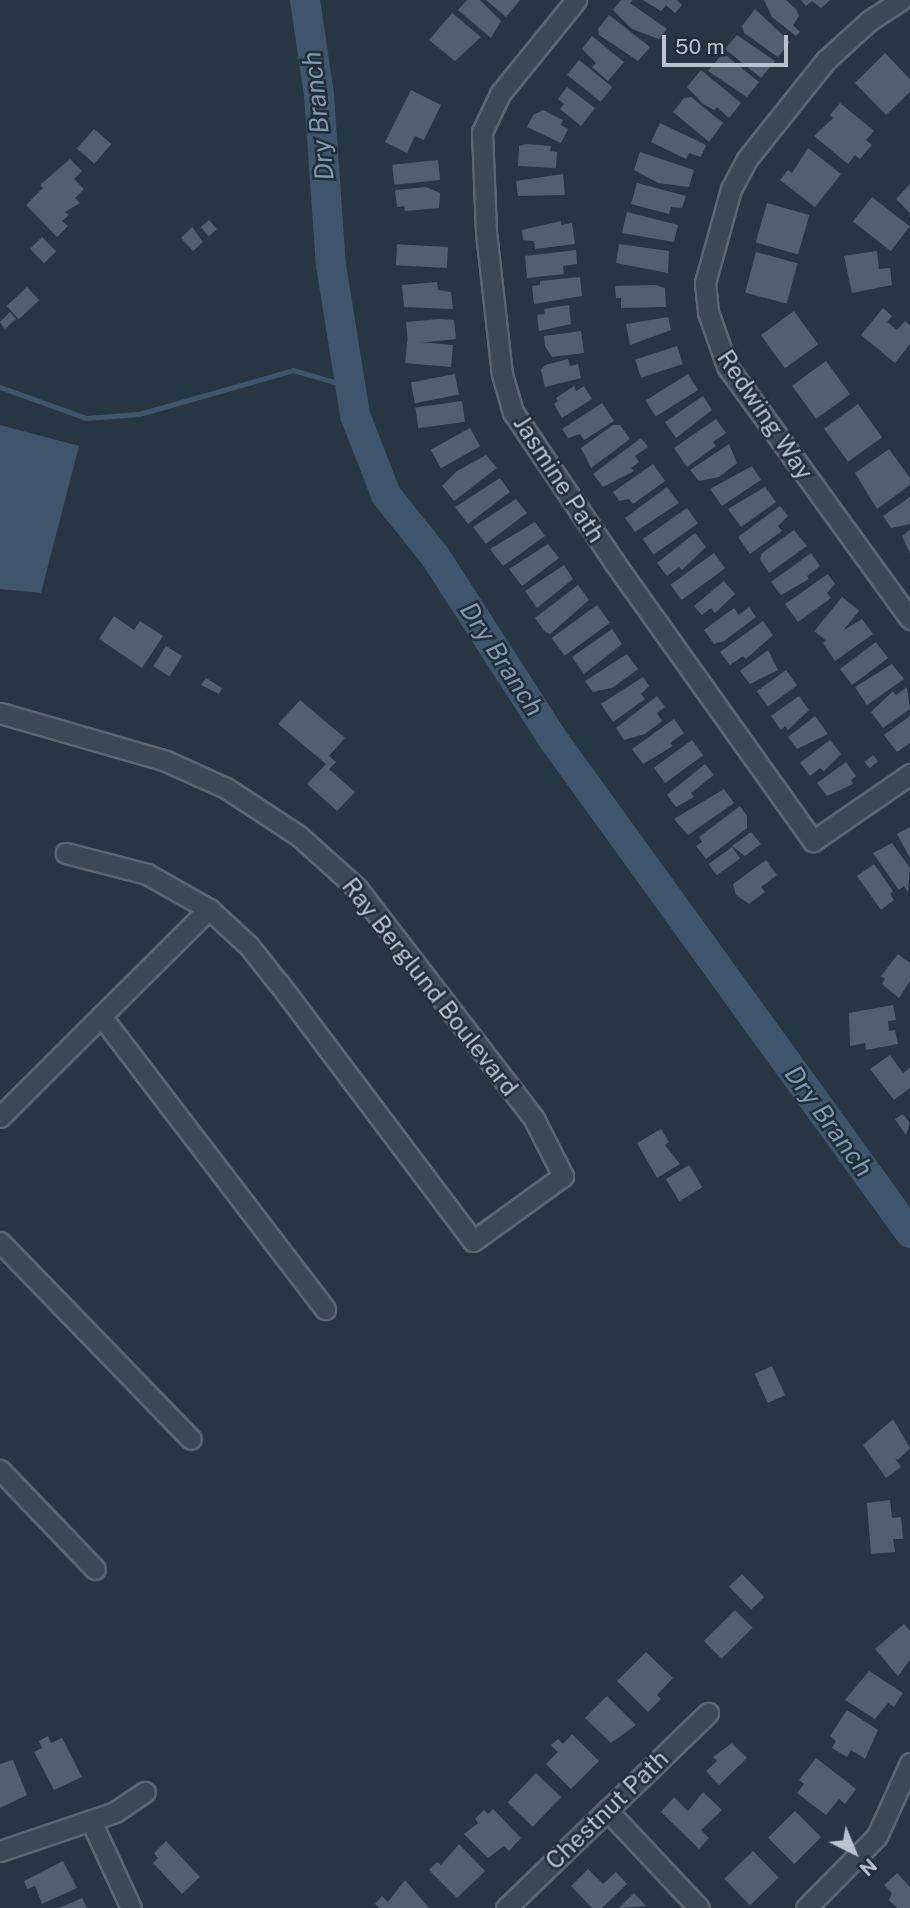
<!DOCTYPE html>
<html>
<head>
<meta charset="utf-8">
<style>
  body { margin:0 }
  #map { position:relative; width:910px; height:1908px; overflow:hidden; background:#283644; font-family:"Public Sans",sans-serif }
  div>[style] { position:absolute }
  .water>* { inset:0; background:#3e556d }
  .stream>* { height:5px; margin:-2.5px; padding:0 2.5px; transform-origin:2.5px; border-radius:2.5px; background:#3e556d }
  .river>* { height:30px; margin:-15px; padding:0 15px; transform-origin:15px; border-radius:15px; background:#3e556d }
  .building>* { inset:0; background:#515f6f; transform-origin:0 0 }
  .roads { filter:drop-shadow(2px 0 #5b6671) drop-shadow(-2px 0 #5b6671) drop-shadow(0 2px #5b6671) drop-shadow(0 -2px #5b6671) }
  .street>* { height:19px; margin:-9.5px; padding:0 9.5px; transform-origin:9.5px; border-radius:9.5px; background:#3c4853 }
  span { translate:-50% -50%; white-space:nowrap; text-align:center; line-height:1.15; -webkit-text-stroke:5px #212d39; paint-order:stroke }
  .street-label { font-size:24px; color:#bac3cd }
  .water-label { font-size:26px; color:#819ab3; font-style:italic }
  .north { position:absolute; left:819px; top:1817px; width:70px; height:70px; -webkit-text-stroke:5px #212d39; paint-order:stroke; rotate:137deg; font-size:19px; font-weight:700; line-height:28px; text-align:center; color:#bac3cd }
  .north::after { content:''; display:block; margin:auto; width:24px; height:32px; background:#bac3cd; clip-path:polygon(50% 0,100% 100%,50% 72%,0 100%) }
  .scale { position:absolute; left:662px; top:35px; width:126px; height:32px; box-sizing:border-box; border:4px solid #bac3cd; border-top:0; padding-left:9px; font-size:21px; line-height:24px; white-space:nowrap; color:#bac3cd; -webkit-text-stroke:5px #212d39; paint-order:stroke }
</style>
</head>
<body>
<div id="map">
  <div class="water">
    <div style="clip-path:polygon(0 425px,79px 446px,41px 593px,0 589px)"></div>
  </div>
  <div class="stream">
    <div style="left:0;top:387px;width:91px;rotate:19.8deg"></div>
    <div style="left:86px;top:418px;width:53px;rotate:-4.3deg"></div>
    <div style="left:139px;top:414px;width:160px;rotate:-15.9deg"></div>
    <div style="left:293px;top:370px;width:60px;rotate:16.3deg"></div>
  </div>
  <div class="river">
    <div style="left:305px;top:0;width:96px;rotate:81.6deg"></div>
    <div style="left:319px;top:95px;width:170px;rotate:86deg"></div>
    <div style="left:331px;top:265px;width:152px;rotate:80.9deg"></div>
    <div style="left:355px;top:415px;width:86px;rotate:68.8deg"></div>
    <div style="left:386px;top:495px;width:78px;rotate:51.2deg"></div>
    <div style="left:435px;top:556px;width:221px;rotate:57.2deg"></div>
    <div style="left:555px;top:742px;width:606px;rotate:54.13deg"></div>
  </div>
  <div class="building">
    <div style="clip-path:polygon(467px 0,480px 0,501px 21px,491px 38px,458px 10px)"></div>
    <div style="clip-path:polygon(486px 0,520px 0,506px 17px)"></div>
    <div style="clip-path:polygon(621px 0,633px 0,630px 3px,667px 29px,659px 39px,632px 29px,613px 10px)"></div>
    <div style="clip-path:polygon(643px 0,677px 0,682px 5px,675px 13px,666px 5px,661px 11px)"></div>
    <div style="clip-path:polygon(764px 0,786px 0,796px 9px,799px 16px,793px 25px,800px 32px,796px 36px,772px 17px)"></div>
    <div style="clip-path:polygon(801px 0,830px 0,821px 8px,812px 1px,806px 6px)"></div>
    <div style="clip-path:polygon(755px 9px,790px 42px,778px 57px,744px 33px,742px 26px)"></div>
    <div style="clip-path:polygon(452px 13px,481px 37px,455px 61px,429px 40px)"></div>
    <div style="clip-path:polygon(609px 15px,650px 47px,638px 61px,599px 35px,598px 29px)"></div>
    <div style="clip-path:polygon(737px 35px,775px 61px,761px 78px,725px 49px)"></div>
    <div style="clip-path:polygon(592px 36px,624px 62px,608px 81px,592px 67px,596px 63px,582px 49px)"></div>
    <div style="clip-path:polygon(723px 53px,759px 82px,747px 97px,708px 71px)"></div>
    <div style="clip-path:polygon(885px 53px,910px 79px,910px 92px,886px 115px,855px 83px)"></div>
    <div style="left:579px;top:60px;width:43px;height:19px;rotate:39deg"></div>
    <div style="clip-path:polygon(701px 70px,741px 103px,729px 118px,717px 107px,714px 110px,703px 104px,687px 87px)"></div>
    <div style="clip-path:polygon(567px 87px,595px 108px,581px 126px,560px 109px,564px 104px,558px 99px)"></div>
    <div style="clip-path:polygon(411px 90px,441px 105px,424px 140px,415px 136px,407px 153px,385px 142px)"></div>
    <div style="clip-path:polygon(691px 97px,723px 123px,709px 142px,673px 112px,684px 98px)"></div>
    <div style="clip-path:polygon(840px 103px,874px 131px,866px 140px,872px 145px,860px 159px,855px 155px,848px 164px,814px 136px,833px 118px,830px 115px)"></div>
    <div style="clip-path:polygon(543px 110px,563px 120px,561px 125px,568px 129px,561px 143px,527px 127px,533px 115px)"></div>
    <div style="clip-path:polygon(660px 123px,706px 145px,701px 157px,689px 153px,686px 159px,651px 142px)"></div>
    <div style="left:94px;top:129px;width:23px;height:26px;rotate:41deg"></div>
    <div style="clip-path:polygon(526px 144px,551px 146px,550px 151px,557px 152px,556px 168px,518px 166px,519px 146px)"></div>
    <div style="clip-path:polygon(808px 148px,841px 174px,815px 207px,780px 180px,788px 170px,792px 173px)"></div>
    <div style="clip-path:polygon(640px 152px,694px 170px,689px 187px,658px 183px,634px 170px)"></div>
    <div style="clip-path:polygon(70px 159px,82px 171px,74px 179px,84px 189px,75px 198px,80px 203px,65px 212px,69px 215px,62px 221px,68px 226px,57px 237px,26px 205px,43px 188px,40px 185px)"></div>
    <div style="left:438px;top:160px;width:20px;height:46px;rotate:84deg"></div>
    <div style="clip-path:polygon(563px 174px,565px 195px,518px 196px,516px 181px)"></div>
    <div style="clip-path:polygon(637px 183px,686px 196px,682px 208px,671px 207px,669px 214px,631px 204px)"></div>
    <div style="clip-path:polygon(910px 184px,910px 213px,896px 199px)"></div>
    <div style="clip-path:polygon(426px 187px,440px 193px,439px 208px,405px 211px,404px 206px,397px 207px,395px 190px)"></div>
    <div style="left:872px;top:197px;width:48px;height:31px;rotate:38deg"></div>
    <div style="left:767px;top:203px;width:44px;height:41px;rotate:16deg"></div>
    <div style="clip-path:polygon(627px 212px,678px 225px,674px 242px,622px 233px)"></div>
    <div style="left:209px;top:220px;width:12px;height:11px;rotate:48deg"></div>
    <div style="clip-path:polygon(561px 221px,561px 225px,572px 223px,575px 244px,535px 249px,534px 241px,523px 240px,522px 230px)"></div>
    <div style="clip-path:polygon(192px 227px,203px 242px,193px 251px,181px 238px)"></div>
    <div style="left:42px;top:237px;width:20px;height:17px;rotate:45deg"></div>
    <div style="clip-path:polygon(619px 244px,669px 251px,668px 273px,616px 263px)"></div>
    <div style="left:448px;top:247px;width:21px;height:51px;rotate:93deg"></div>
    <div style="clip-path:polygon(576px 250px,577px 264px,563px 266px,564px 274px,527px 278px,525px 256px)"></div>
    <div style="clip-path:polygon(877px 251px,879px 269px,890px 268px,892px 285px,852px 293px,844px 256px)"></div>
    <div style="left:756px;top:252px;width:43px;height:42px;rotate:15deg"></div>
    <div style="clip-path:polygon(580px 277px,582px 296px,534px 304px,532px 286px,540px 285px,540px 281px)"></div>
    <div style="clip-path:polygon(437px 282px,438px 290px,451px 292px,453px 309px,404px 307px,402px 285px)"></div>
    <div style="clip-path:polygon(655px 285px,665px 288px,666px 307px,621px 308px,621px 298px,616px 298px,615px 286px)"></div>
    <div style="left:27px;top:287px;width:18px;height:28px;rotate:47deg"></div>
    <div style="clip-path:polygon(569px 305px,571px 324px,539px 331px,537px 315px,545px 314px,544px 309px)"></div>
    <div style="clip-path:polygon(883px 308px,892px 316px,887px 322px,897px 330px,905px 321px,910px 325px,910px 344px,895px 363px,861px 335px)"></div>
    <div style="left:794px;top:311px;width:41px;height:41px;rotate:54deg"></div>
    <div style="clip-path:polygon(10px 312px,16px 319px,5px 329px,0 322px)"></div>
    <div style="clip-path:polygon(668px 317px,671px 330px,630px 345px,626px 324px)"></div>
    <div style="clip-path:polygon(439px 319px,454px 320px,456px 339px,408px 344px,406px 322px)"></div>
    <div style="clip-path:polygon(581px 331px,584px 353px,552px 357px,545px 346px,544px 336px)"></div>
    <div style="left:453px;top:345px;width:22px;height:46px;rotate:95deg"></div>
    <div style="left:677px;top:346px;width:19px;height:44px;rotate:72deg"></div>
    <div style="clip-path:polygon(568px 359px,570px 366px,578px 364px,581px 378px,545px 387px,541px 370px,545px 365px)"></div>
    <div style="left:826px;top:361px;width:41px;height:42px;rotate:54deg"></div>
    <div style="left:455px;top:374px;width:21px;height:45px;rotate:79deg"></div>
    <div style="left:688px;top:374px;width:19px;height:50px;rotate:58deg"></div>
    <div style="clip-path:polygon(574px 386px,576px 391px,584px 386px,592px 399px,562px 418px,554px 404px,558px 401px,556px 398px)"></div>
    <div style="clip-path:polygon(703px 396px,712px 410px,676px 438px,665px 422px)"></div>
    <div style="left:462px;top:401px;width:21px;height:47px;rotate:82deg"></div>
    <div style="clip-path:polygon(602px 403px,614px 421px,584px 440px,580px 434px,568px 438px,562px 429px)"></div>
    <div style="left:858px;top:404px;width:41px;height:42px;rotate:54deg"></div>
    <div style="clip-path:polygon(716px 419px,726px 433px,713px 442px,716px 446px,687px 467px,674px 448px)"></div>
    <div style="clip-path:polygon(613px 425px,620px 425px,630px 439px,591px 468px,581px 448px)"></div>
    <div style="left:470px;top:428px;width:21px;height:45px;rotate:61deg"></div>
    <div style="clip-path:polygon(641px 438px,648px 447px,635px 456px,639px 462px,631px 468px,634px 471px,603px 487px,593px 474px)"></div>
    <div style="clip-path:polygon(729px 444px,737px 463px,719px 477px,699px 481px,690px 470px)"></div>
    <div style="clip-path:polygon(889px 449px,910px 478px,910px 485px,877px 509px,855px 473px)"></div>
    <div style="clip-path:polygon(486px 455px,497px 468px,454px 501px,442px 486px,457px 471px)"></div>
    <div style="clip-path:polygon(653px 464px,665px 481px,633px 504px,629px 499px,619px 501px,613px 492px)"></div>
    <div style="clip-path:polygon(752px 466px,761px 480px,722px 506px,710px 489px)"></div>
    <div style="clip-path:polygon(500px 478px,510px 492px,468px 524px,455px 507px)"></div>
    <div style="clip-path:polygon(667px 487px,679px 503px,635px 532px,625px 518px)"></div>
    <div style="clip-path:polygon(765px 487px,776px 502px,741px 527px,728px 509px)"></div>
    <div style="clip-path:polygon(910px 497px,910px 524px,891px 528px,883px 516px)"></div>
    <div style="clip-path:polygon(516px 499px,527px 513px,486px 544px,473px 527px)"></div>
    <div style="clip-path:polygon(780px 506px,788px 516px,778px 526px,782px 531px,750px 554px,738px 537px)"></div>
    <div style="left:687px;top:508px;width:19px;height:54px;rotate:55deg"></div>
    <div style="clip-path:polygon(535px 522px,545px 536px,503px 566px,490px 549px)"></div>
    <div style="clip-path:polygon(794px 530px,807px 546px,769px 573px,760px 559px,762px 553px)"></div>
    <div style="clip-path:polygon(910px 530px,910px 553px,902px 536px)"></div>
    <div style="clip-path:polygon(695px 533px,706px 547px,682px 570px,679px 567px,667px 576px,657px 563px)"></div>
    <div style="clip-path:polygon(548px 544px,559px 558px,522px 586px,509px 569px)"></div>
    <div style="left:714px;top:553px;width:19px;height:54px;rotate:54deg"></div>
    <div style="clip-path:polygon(811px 553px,820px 566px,807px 576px,809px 579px,781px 595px,771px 582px)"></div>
    <div style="clip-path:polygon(564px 565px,573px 579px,537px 608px,525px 591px)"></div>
    <div style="clip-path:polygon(828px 574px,835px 584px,827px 593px,831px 598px,798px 622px,785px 604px)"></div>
    <div style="clip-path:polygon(724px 581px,735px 594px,715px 613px,711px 608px,702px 615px,694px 606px)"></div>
    <div style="clip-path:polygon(578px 585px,589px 600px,550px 634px,545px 632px,535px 618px)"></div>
    <div style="left:842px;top:597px;width:22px;height:44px;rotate:39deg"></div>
    <div style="left:597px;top:605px;width:22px;height:56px;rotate:54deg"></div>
    <div style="clip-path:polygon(749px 607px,756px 617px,724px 641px,714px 644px,704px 630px,734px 608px,739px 615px)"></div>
    <div style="clip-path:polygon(114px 616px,134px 630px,140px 621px,163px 636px,142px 668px,99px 639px)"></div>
    <div style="clip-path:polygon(862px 619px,873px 634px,835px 661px,823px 643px)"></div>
    <div style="clip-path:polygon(763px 621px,773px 635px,746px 659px,743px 656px,730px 665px,720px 652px)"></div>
    <div style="clip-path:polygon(612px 629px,622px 644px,584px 674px,572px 657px)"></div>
    <div style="left:876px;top:642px;width:20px;height:45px;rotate:53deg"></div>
    <div style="left:166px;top:646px;width:19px;height:24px;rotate:32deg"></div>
    <div style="clip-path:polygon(768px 650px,778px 670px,750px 684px,740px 671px)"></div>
    <div style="clip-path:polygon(627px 654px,638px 669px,612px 688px,593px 692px,585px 681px)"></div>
    <div style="clip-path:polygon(892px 664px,904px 679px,867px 705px,855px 687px)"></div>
    <div style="left:786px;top:670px;width:19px;height:36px;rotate:54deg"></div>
    <div style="clip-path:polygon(643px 677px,649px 686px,641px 694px,645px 699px,613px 722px,601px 704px)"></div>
    <div style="clip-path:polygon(206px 678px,222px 688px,219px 694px,201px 685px)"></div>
    <div style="clip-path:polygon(907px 687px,910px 709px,883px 728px,871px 712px,893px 691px,896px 695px)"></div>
    <div style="clip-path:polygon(657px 696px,665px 707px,657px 713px,662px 721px,645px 734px,624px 740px,616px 728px)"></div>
    <div style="clip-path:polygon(799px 696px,809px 710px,788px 730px,785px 726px,781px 730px,771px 716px)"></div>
    <div style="clip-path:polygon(300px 700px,345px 738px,329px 756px,336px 762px,329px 769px,355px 792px,337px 811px,307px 784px,326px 764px,278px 724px)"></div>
    <div style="clip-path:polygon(815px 716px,828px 734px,797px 749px,788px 737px)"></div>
    <div style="clip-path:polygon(910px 716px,910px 743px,897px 752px,884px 735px)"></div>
    <div style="clip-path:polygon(674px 719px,684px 733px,670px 743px,673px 746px,643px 764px,632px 749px)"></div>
    <div style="left:692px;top:740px;width:19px;height:47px;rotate:54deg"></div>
    <div style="clip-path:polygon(830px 740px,841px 754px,824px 771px,820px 768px,810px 776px,800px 763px)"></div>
    <div style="left:873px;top:755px;width:8px;height:11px;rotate:50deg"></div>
    <div style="clip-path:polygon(846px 762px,856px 776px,851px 780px,853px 784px,827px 796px,817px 783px)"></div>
    <div style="clip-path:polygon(705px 764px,714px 775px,691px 793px,694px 797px,676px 807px,667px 795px)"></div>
    <div style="clip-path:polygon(724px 789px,734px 803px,688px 835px,674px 819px)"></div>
    <div style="clip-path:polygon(740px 806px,747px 816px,747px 828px,706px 859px,696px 846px,702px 842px,699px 837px)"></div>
    <div style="clip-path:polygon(910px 827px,910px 858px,897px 834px)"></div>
    <div style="clip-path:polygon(751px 832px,761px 844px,745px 856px,732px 846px)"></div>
    <div style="clip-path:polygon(892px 843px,910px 868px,908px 892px,904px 886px,899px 890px,873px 853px)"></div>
    <div style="left:732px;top:847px;width:14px;height:29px;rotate:54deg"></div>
    <div style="clip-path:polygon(766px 860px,777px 875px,761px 887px,765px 892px,749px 904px,736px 895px,733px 884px)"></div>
    <div style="clip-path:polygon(874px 864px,893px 891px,890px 894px,894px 900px,881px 910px,857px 876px)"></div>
    <div style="clip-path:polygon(898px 954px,910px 963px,910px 981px,899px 998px,882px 984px,885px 979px,881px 976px)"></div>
    <div style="clip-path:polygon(893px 1005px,896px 1020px,888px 1021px,889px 1031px,895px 1030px,898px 1044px,866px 1050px,865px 1043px,850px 1046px,849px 1013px)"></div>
    <div style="clip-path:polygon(890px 1055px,903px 1073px,910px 1068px,910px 1088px,894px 1100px,870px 1069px)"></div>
    <div style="clip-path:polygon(903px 1114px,910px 1123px,906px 1135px,895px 1119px)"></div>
    <div style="clip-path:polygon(661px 1129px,669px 1142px,665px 1145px,680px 1164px,657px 1178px,637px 1143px)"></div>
    <div style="left:689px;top:1165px;width:26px;height:27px;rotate:59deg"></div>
    <div style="left:772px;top:1366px;width:32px;height:19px;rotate:66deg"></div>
    <div style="clip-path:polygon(893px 1419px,910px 1448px,898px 1460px,895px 1458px,901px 1467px,886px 1478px,863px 1445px)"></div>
    <div style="clip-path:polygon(890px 1500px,892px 1518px,901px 1517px,903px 1539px,893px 1539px,895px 1552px,871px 1554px,867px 1503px)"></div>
    <div style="left:742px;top:1574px;width:32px;height:18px;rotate:46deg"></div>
    <div style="left:735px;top:1610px;width:25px;height:44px;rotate:45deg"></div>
    <div style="clip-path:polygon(904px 1624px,910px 1631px,910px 1660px,898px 1676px,875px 1649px)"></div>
    <div style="clip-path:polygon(646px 1652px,673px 1678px,657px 1695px,661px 1699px,648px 1712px,617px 1681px)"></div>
    <div style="clip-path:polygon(869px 1671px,903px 1693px,894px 1707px,888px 1703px,875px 1719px,845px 1700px)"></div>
    <div style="clip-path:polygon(607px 1696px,636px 1725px,611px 1743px,585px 1718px)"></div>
    <div style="clip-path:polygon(847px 1710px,878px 1730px,865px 1759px,851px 1750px,847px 1757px,832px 1748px,836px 1741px,830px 1736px)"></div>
    <div style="clip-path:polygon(572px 1734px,599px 1761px,571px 1789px,546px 1764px,558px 1752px,551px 1745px,558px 1739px,563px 1744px)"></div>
    <div style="clip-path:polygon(48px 1736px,51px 1743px,62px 1738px,82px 1777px,54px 1790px,34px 1752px,42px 1748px,39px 1741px)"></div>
    <div style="clip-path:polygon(732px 1743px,747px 1758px,719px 1785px,706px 1771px,717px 1761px,713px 1757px)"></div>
    <div style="clip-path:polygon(816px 1758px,856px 1789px,845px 1804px,839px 1799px,826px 1815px,797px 1793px,804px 1784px,799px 1780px)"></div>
    <div style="clip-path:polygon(13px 1760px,27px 1795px,0 1808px,0 1764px)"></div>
    <div style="left:536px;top:1773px;width:35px;height:41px;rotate:44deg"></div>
    <div style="clip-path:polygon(703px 1792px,722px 1810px,701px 1830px,709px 1838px,699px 1849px,661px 1812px,674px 1797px,688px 1811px)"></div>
    <div style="clip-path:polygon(493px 1809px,521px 1838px,509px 1851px,504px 1846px,488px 1858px,464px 1834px,478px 1823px,475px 1819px,484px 1810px,488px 1814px)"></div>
    <div style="left:795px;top:1811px;width:37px;height:38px;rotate:45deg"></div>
    <div style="clip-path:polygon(166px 1841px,200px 1877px,182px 1894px,153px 1863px,158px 1858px,154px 1853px)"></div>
    <div style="clip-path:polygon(459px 1844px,485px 1871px,457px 1898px,429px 1870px,437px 1862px,441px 1865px)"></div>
    <div style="left:753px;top:1851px;width:37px;height:40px;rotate:46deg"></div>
    <div style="clip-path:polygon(63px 1861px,77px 1888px,42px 1904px,35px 1886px,27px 1889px,24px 1881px)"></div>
    <div style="clip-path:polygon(588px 1869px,603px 1884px,616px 1872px,627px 1884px,602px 1908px,592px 1908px,571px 1886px)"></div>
    <div style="clip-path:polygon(897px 1873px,910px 1887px,910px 1908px,897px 1908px,889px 1900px,892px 1893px,884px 1885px)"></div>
    <div style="clip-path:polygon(405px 1880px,429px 1908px,379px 1908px,375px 1904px,382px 1896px,388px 1902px)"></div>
    <div style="clip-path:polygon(634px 1893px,646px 1906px,619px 1908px)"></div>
    <div style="clip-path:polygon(82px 1898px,87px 1908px,59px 1908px)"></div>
  </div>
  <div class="roads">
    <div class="street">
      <div style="left:576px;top:0;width:121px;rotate:129deg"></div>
      <div style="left:500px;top:94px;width:42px;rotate:115.3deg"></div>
      <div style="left:482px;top:132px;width:100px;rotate:87.7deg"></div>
      <div style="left:486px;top:232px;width:143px;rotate:83.6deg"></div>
      <div style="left:502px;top:374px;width:40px;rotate:74deg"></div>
      <div style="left:513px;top:412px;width:181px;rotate:56deg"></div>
      <div style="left:614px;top:562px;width:343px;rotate:54.5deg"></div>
      <div style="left:813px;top:841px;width:118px;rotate:-34.6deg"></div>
      <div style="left:901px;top:0;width:37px;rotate:147deg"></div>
      <div style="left:870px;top:20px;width:59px;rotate:137.7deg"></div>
      <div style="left:826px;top:60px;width:127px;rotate:128.6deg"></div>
      <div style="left:747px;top:159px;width:34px;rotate:118deg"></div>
      <div style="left:731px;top:189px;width:98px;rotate:105.5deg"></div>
      <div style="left:705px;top:283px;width:29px;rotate:84deg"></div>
      <div style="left:708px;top:312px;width:57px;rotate:70.6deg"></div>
      <div style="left:727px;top:366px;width:312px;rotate:54.1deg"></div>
      <div style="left:0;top:713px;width:173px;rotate:16.1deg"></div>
      <div style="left:166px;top:761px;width:66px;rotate:24.2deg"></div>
      <div style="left:226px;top:788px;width:87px;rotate:33.3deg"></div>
      <div style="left:299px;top:836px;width:78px;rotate:41.9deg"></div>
      <div style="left:357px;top:888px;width:291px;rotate:52.5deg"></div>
      <div style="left:534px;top:1119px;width:64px;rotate:63deg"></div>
      <div style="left:563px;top:1176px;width:111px;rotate:144.2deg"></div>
      <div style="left:473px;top:1241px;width:322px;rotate:-127deg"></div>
      <div style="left:279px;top:984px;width:48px;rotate:-128.3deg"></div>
      <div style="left:249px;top:946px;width:54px;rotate:-137.2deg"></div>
      <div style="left:101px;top:1016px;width:369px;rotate:52.6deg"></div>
      <div style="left:0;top:1117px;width:295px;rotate:-44.9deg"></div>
      <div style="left:209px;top:909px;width:71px;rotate:-150.6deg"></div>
      <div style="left:147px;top:874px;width:84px;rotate:-165.5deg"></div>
      <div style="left:0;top:1242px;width:274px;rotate:45.9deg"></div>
      <div style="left:0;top:1470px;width:137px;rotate:46.2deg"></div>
      <div style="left:607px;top:1810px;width:134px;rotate:46.8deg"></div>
      <div style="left:91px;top:1821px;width:96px;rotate:65.3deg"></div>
      <div style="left:0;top:1851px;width:121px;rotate:-18.7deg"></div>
      <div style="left:115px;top:1812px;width:36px;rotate:-34deg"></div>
      <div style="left:506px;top:1908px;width:281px;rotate:-44deg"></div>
      <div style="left:806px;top:1908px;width:101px;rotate:-45.4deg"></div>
      <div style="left:877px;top:1836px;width:80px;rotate:-65.7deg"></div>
    </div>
  </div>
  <div class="street-label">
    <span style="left:765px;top:415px;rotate:56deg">Redwing Way</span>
    <span style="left:559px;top:479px;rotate:57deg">Jasmine Path</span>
    <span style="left:430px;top:987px;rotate:52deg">Ray Berglund Boulevard</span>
    <span style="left:607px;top:1810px;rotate:-44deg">Chestnut Path</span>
  </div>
  <div class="water-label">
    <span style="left:318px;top:116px;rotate:-96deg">Dry Branch</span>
    <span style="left:502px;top:659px;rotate:57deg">Dry Branch</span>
    <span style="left:829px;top:1121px;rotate:54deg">Dry Branch</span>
  </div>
  <div class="north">N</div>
  <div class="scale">50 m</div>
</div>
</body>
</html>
